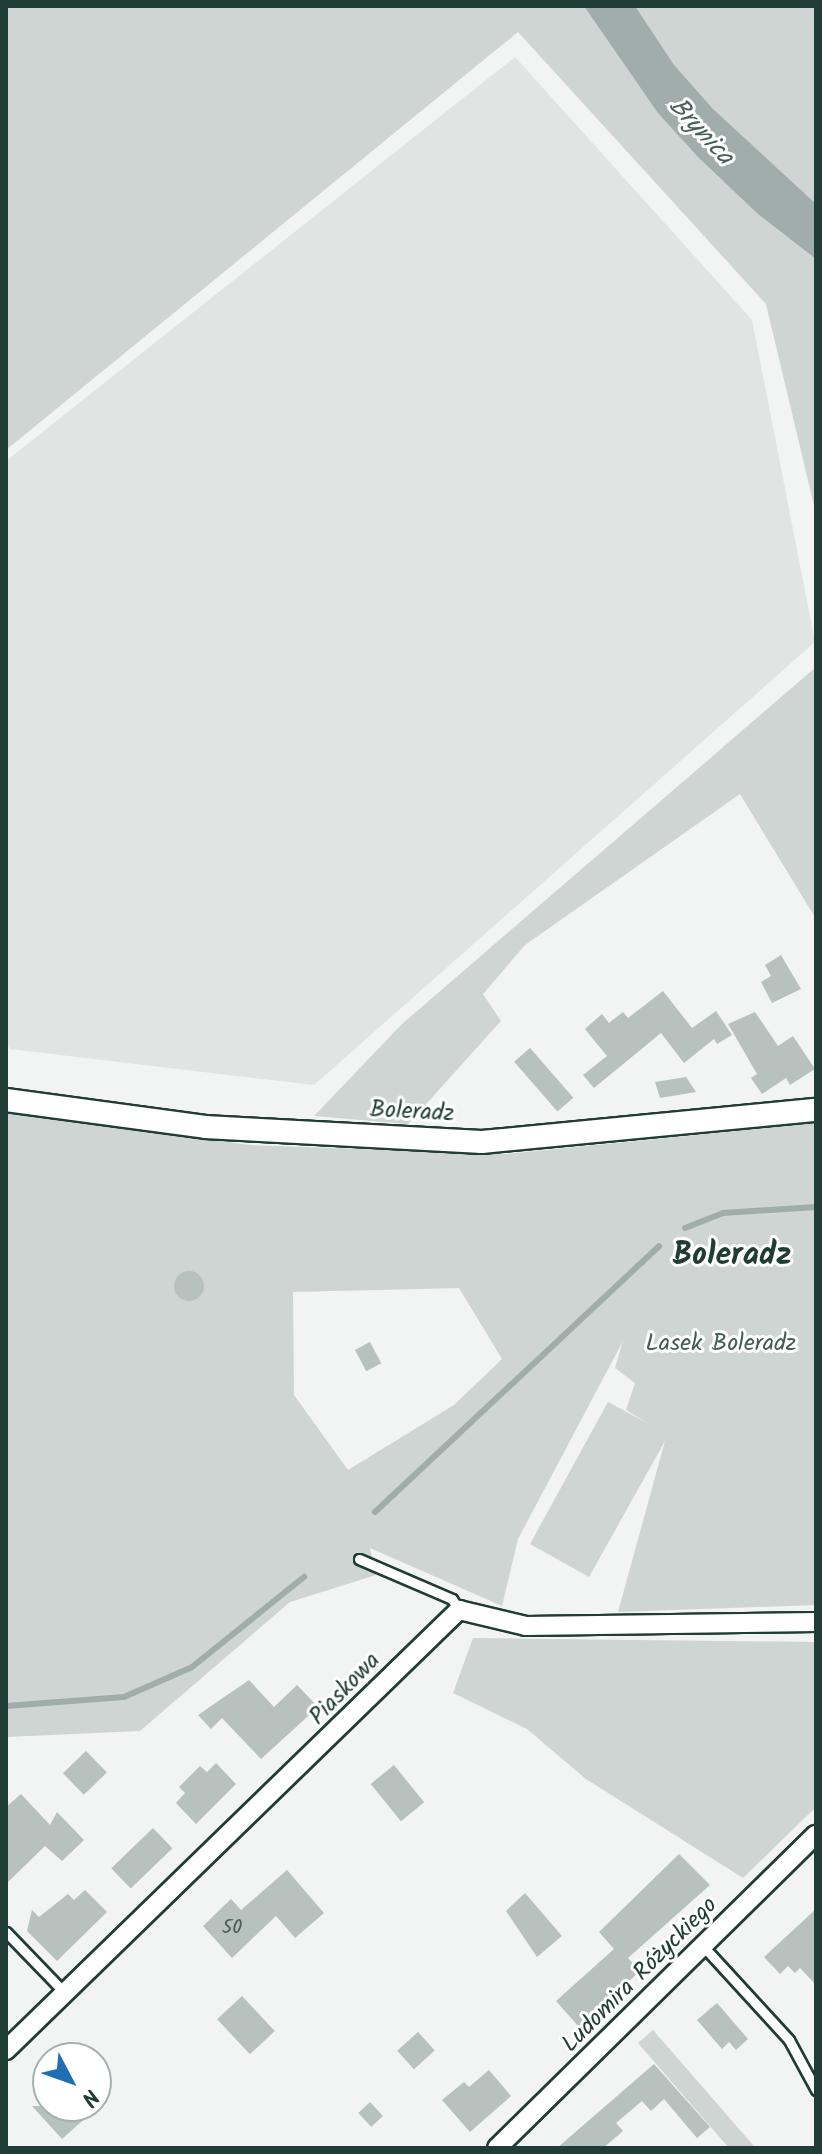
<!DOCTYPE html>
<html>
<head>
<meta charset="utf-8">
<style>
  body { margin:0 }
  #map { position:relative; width:822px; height:2154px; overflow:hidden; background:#f2f3f3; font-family:Kalam,sans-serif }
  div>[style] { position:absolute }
  .built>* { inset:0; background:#e0e4e3 }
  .green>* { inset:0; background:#ced5d3; transform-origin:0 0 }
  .water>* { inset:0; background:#a1adaa }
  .stream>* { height:6px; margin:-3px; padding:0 3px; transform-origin:3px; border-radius:3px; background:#a1adaa }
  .building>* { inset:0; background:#b7c1bd; transform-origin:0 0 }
  .round { border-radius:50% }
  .roads { filter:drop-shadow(2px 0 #1f3d34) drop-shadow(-2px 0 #1f3d34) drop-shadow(0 2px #1f3d34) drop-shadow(0 -2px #1f3d34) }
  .service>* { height:9px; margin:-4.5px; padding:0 4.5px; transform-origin:4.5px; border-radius:4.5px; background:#fff }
  .minor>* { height:18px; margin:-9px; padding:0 9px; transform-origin:9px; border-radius:9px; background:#fff }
  .tertiary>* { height:22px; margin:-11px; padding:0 11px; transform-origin:11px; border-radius:11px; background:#fff }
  span { translate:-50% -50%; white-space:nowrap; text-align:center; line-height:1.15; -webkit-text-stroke:6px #fff; paint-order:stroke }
  .number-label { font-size:20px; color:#455e56 }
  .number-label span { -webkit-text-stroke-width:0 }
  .street-label { font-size:24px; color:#1f3d34 }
  .park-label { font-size:24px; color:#425b54 }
  .water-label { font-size:26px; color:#465f57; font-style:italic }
  .district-label { font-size:32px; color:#1f3d34; font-weight:700 }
  .frame { position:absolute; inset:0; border:8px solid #1f3d34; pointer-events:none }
  .north { position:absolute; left:32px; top:2042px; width:80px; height:80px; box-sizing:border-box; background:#fff; border:2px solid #a5b1ae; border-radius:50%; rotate:131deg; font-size:22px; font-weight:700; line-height:32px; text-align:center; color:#1f3d34 }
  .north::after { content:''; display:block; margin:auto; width:28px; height:36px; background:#1f6fb2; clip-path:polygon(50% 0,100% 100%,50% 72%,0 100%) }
</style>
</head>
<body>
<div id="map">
  <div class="built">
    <div style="clip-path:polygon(515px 57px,752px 320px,815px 642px,314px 1085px,10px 1049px,6px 1043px,6px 461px)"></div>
  </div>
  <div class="green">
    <div style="clip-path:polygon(6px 6px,816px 6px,816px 514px,766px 304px,518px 32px,6px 450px)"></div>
    <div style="clip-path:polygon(816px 667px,816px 919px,740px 794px,525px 945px,483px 994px,501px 1021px,408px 1124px,314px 1116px,402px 1024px)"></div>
    <div style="clip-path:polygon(evenodd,6px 1112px,250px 1145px,506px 1154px,816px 1123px,816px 1605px,618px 1612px,665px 1441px,589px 1577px,530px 1544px,608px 1402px,649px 1424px,626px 1410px,635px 1383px,615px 1368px,623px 1341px,518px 1539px,502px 1606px,370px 1548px,376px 1575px,290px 1602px,140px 1731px,6px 1737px,6px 1112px,459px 1288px,502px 1359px,454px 1405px,348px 1470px,294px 1395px,293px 1292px,459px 1288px)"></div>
    <div style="clip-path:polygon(473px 1638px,816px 1642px,816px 1807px,743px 1878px,586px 1779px,527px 1729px,453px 1693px)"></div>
    <div style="left:653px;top:2030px;width:157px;height:20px;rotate:49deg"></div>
  </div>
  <div class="water">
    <div style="clip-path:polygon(584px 6px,635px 6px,674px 65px,713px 109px,816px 204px,816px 259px,758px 214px,698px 157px,658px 113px)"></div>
  </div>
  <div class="stream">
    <div style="left:685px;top:1228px;width:41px;rotate:-21.5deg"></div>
    <div style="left:723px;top:1213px;width:93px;rotate:-3.7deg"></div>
    <div style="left:375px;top:1512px;width:389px;rotate:-43.1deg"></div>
    <div style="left:6px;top:1706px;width:118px;rotate:-4.4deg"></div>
    <div style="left:124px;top:1697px;width:74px;rotate:-23.8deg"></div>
    <div style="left:192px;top:1667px;width:144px;rotate:-38.8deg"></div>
  </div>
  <div class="building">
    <div style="clip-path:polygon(781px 955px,801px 989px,772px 1003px,761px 982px,771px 976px,765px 965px)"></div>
    <div style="clip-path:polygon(663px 991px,692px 1028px,716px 1011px,732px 1035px,717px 1044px,714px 1039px,684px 1063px,661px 1033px,594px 1088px,583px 1075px,607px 1056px,585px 1029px,602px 1014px,609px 1023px,623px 1012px,628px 1018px)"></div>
    <div style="clip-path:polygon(755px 1012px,778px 1046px,793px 1036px,815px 1069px,790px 1085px,786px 1078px,762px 1094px,751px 1078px,757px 1074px,728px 1024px)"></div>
    <div style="left:530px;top:1048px;width:66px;height:21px;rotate:49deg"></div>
    <div style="clip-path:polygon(686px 1077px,696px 1092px,660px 1098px,655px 1082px)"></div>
    <div class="round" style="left:174px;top:1271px;width:30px;height:30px"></div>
    <div style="left:370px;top:1342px;width:24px;height:17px;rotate:62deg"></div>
    <div style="clip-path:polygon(249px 1680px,274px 1707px,297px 1685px,318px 1707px,261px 1759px,222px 1718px,211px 1729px,198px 1715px)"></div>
    <div style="left:86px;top:1751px;width:30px;height:32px;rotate:46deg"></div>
    <div style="clip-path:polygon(216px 1763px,236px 1784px,196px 1824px,176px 1803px,185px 1793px,179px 1787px,200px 1766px,207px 1772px)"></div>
    <div style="left:394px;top:1765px;width:48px;height:30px;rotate:51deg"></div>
    <div style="clip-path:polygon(21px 1794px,50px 1825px,57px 1812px,84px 1840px,62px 1861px,45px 1846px,6px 1884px,6px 1807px)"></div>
    <div style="left:153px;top:1828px;width:28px;height:58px;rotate:46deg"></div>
    <div style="clip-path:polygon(679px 1854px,710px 1885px,628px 1958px,640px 1971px,579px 2027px,556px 2001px,614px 1949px,599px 1932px)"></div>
    <div style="clip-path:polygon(287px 1870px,324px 1913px,295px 1938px,276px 1916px,232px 1958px,203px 1926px,231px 1899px,241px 1910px)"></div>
    <div style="clip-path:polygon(85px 1890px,107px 1912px,57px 1961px,27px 1931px,32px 1910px,39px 1917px,68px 1894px,74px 1900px)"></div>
    <div style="clip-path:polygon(525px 1893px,562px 1936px,537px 1957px,506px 1911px)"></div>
    <div style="clip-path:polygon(816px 1909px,816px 1985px,800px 1968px,795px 1973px,788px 1966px,780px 1974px,764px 1957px)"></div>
    <div style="left:242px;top:1996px;width:48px;height:34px;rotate:47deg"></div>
    <div style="clip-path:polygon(717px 2003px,748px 2039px,736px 2050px,729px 2042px,722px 2049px,697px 2020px)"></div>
    <div style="left:418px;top:2032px;width:25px;height:28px;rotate:48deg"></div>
    <div style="clip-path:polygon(654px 2064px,710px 2127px,697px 2138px,664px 2099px,651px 2111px,642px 2101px,616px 2123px,623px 2131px,603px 2148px,557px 2148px)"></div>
    <div style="clip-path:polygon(489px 2070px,511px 2096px,470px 2132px,442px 2100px,464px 2082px,469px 2087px)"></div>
    <div style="left:370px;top:2102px;width:19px;height:16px;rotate:47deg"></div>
    <div style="clip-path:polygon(32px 2106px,99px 2106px,62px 2139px)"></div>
  </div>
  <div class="roads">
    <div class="service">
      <div style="left:359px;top:1559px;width:101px;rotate:23.3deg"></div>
      <div style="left:452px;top:1599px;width:13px;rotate:58deg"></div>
      <div style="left:6px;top:1932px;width:85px;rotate:46deg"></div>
      <div style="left:703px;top:1946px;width:127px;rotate:47.5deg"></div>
      <div style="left:789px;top:2040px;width:57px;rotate:61.6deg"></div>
    </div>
    <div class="minor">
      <div style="left:6px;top:2050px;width:632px;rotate:-44.17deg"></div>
      <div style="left:459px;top:1610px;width:69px;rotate:13.4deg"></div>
      <div style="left:526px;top:1626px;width:290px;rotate:-0.8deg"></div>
      <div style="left:497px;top:2148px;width:447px;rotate:-44.5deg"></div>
    </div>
    <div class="tertiary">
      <div style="left:6px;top:1100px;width:201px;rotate:7.7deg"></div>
      <div style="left:205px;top:1127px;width:277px;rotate:3.1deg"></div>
      <div style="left:482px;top:1142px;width:336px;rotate:-5.5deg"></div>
    </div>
  </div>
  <div class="number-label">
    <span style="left:232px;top:1928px">50</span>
  </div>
  <div class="street-label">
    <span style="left:412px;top:1112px;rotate:3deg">Boleradz</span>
    <span style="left:345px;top:1689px;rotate:-46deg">Piaskowa</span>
    <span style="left:640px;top:1975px;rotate:-45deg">Ludomira Różyckiego</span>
  </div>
  <div class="park-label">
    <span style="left:721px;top:1344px">Lasek Boleradz</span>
  </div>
  <div class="water-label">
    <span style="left:700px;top:132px;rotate:47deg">Brynica</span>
  </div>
  <div class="district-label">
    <span style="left:732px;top:1256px">Boleradz</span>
  </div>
  <div class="frame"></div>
  <div class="north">N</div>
</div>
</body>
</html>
